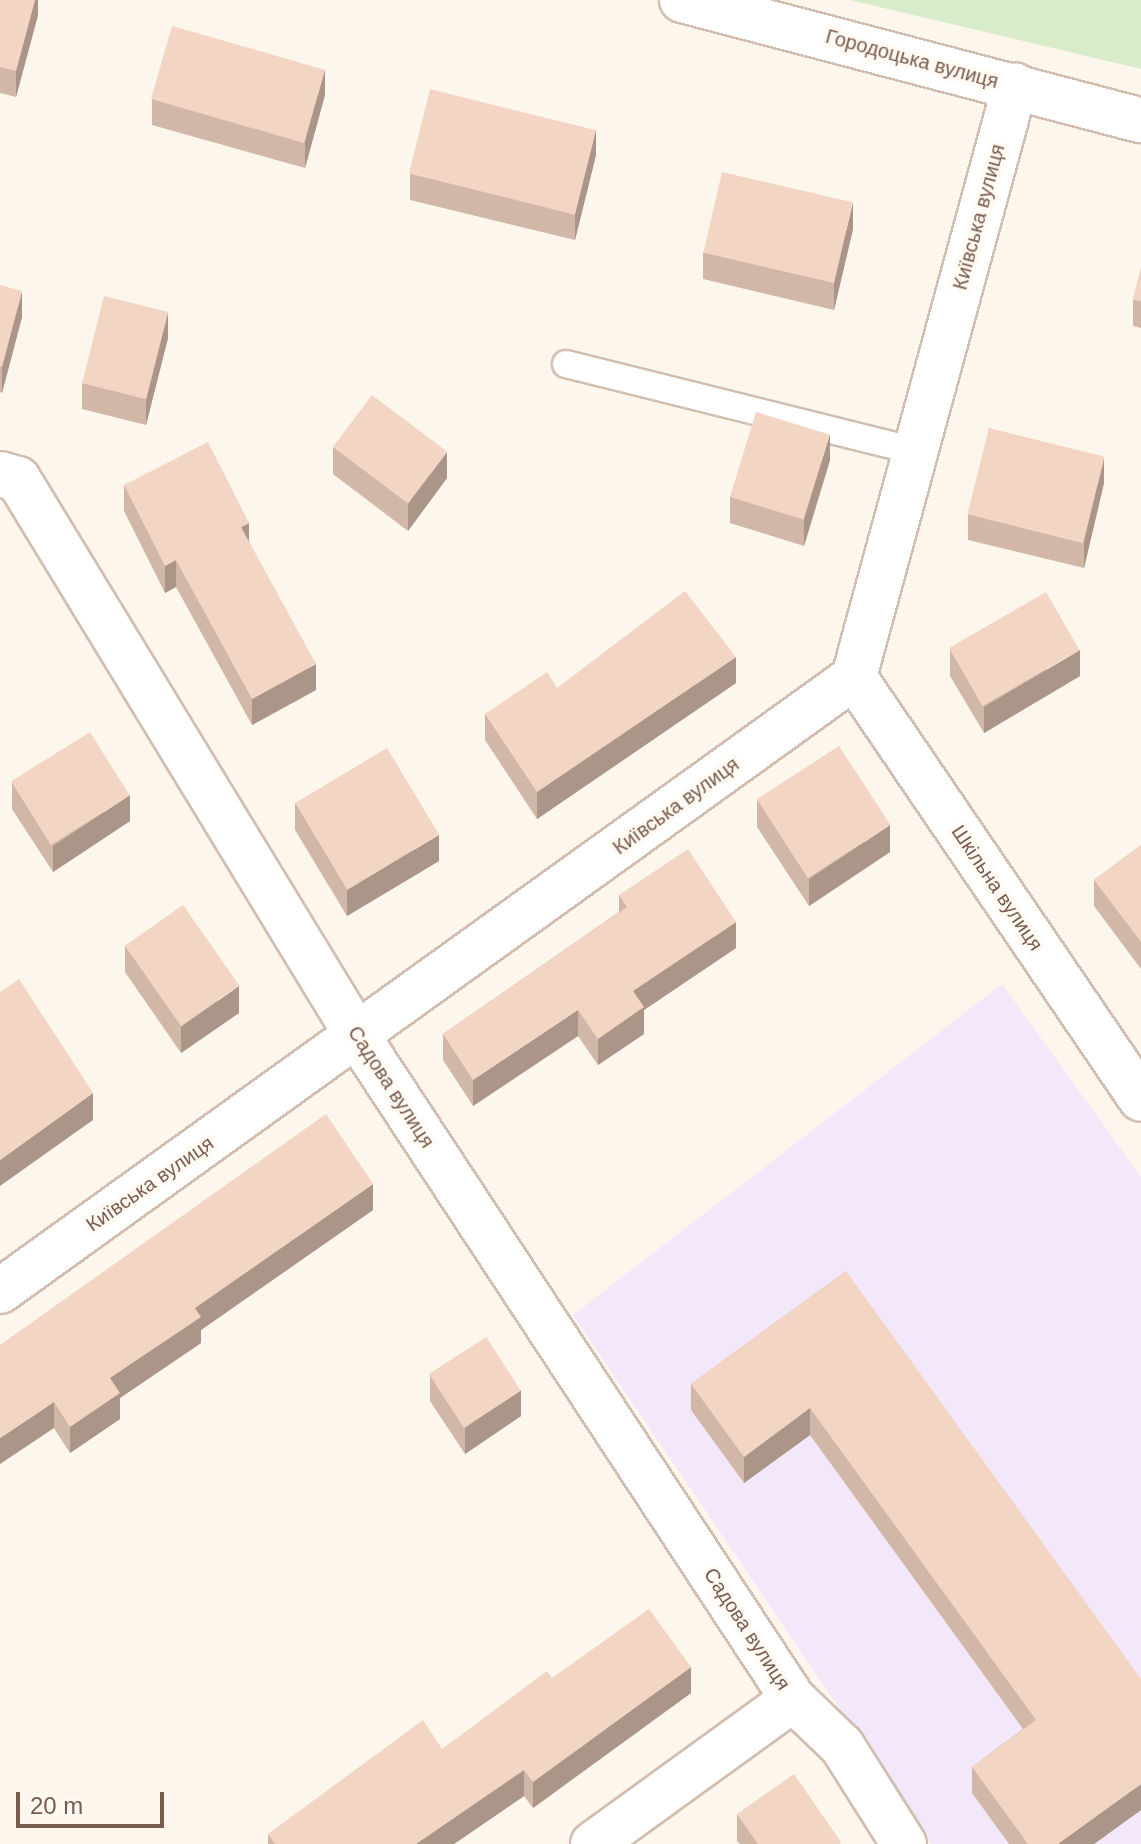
<!DOCTYPE html>
<html>
<head>
<meta charset="utf-8">
<style>
  body { margin:0 }
  #map { position:relative; width:1141px; height:1844px; overflow:hidden; background:#fdf6ec; font-family:Arial,sans-serif }
  div>[style] { position:absolute }
  .education>* { inset:0; background:#f3e8fa }
  .green>* { inset:0; background:#d8ecc9 }
  .roads { filter:drop-shadow(2px 0 #d1beb0) drop-shadow(-2px 0 #d1beb0) drop-shadow(0 2px #d1beb0) drop-shadow(0 -2px #d1beb0) }
  .service>* { height:26px; margin:-13px; padding:0 13px; transform-origin:13px; border-radius:13px; background:#fff }
  .minor>* { height:44px; margin:-22px; padding:0 22px; transform-origin:22px; border-radius:22px; background:#fff }
  .secondary>* { height:44px; margin:-22px; padding:0 22px; transform-origin:22px; border-radius:22px; background:#fff }
  .wall>* { inset:0; background:#d1b7a8 }
  .shaded-wall>* { inset:0; background:#aa9588 }
  .building>* { inset:0; background:#f3d5c3; transform-origin:0 0 }
  span { translate:-50% -50%; white-space:nowrap; text-align:center; line-height:1.15; -webkit-text-stroke:8px #fffaf3; paint-order:stroke }
  .street-label { font-size:20px; color:#7a5c4d }
  .scale { position:absolute; left:16px; top:1792px; width:148px; height:36px; box-sizing:border-box; border:4px solid #7a5c4d; border-top:0; padding-left:10px; font-size:24px; line-height:28px; white-space:nowrap; color:#7a5c4d; -webkit-text-stroke:6px #fffaf3; paint-order:stroke }
</style>
</head>
<body>
<div id="map">
  <div class="education">
    <div style="clip-path:polygon(1002px 984px,1141px 1177px,1141px 1844px,931px 1844px,573px 1315px)"></div>
  </div>
  <div class="green">
    <div style="clip-path:polygon(849px 0,1141px 0,1141px 69px,850px 0)"></div>
  </div>
  <div class="roads">
    <div class="service">
      <div style="left:566px;top:364px;width:361px;rotate:14deg"></div>
    </div>
    <div class="minor">
      <div style="left:0;top:474px;width:19px;rotate:16deg"></div>
      <div style="left:18px;top:479px;width:653px;rotate:58.65deg"></div>
      <div style="left:358px;top:1037px;width:792px;rotate:56.69deg"></div>
      <div style="left:793px;top:1699px;width:68px;rotate:43.8deg"></div>
      <div style="left:842px;top:1746px;width:116px;rotate:57.7deg"></div>
      <div style="left:854px;top:677px;width:510px;rotate:55.78deg"></div>
      <div style="left:0;top:1291px;width:1052px;rotate:-35.71deg"></div>
      <div style="left:854px;top:677px;width:613px;rotate:-74.76deg"></div>
      <div style="left:593px;top:1844px;width:247px;rotate:-35.9deg"></div>
    </div>
    <div class="secondary">
      <div style="left:682px;top:0;width:474px;rotate:14.7deg"></div>
    </div>
  </div>
  <div class="wall">
    <div style="clip-path:polygon(0 0,38px 0,38px 15px,16px 97px,0 93px)"></div>
    <div style="clip-path:polygon(325px 95px,305px 168px,152px 125px,152px 99px)"></div>
    <div style="clip-path:polygon(596px 155px,575px 240px,410px 200px,410px 174px)"></div>
    <div style="clip-path:polygon(853px 229px,834px 310px,703px 279px,703px 253px)"></div>
    <div style="clip-path:polygon(1141px 268px,1141px 328px,1133px 326px,1133px 300px)"></div>
    <div style="clip-path:polygon(0 285px,22px 317px,2px 393px,0 392px)"></div>
    <div style="clip-path:polygon(168px 338px,146px 425px,82px 409px,82px 383px)"></div>
    <div style="clip-path:polygon(333px 447px,447px 478px,408px 531px,333px 474px)"></div>
    <div style="clip-path:polygon(830px 460px,804px 546px,730px 523px,730px 497px)"></div>
    <div style="clip-path:polygon(1104px 483px,1084px 568px,968px 540px,968px 514px)"></div>
    <div style="clip-path:polygon(124px 485px,249px 541px,316px 690px,252px 725px,176px 587px,165px 593px,124px 511px)"></div>
    <div style="clip-path:polygon(950px 650px,1080px 676px,984px 733px,950px 676px)"></div>
    <div style="clip-path:polygon(736px 683px,537px 819px,485px 740px,485px 714px,557px 688px)"></div>
    <div style="clip-path:polygon(12px 783px,130px 821px,53px 872px,12px 809px)"></div>
    <div style="clip-path:polygon(757px 800px,890px 852px,809px 906px,757px 827px)"></div>
    <div style="clip-path:polygon(295px 803px,439px 861px,347px 916px,295px 830px)"></div>
    <div style="clip-path:polygon(1141px 845px,1141px 969px,1094px 906px,1094px 880px)"></div>
    <div style="clip-path:polygon(619px 895px,736px 948px,644px 1010px,644px 1034px,598px 1065px,578px 1036px,473px 1106px,443px 1060px,443px 1034px,619px 912px)"></div>
    <div style="clip-path:polygon(125px 946px,239px 1013px,181px 1053px,125px 972px)"></div>
    <div style="clip-path:polygon(373px 1210px,201px 1330px,201px 1343px,120px 1398px,120px 1419px,70px 1453px,0 1345px)"></div>
    <div style="clip-path:polygon(846px 1271px,1141px 1810px,1094px 1844px,1009px 1844px,972px 1793px,972px 1767px,1023px 1729px,810px 1435px,744px 1483px,691px 1410px,691px 1384px)"></div>
    <div style="clip-path:polygon(430px 1375px,521px 1416px,465px 1454px,430px 1401px)"></div>
    <div style="clip-path:polygon(552px 1678px,691px 1693px,533px 1808px,524px 1796px,454px 1844px,268px 1844px,268px 1834px,442px 1749px)"></div>
    <div style="clip-path:polygon(737px 1814px,841px 1844px,740px 1844px,737px 1841px)"></div>
  </div>
  <div class="shaded-wall">
    <div style="clip-path:polygon(35px 0,38px 0,38px 15px,16px 97px,16px 71px)"></div>
    <div style="clip-path:polygon(325px 69px,325px 95px,305px 168px,305px 142px)"></div>
    <div style="clip-path:polygon(596px 129px,596px 155px,575px 240px,575px 214px)"></div>
    <div style="clip-path:polygon(853px 202px,853px 229px,834px 310px,834px 284px)"></div>
    <div style="clip-path:polygon(22px 291px,22px 317px,2px 393px,2px 367px)"></div>
    <div style="clip-path:polygon(168px 312px,168px 338px,146px 425px,146px 398px)"></div>
    <div style="clip-path:polygon(830px 434px,830px 460px,804px 546px,804px 519px)"></div>
    <div style="clip-path:polygon(447px 452px,447px 478px,408px 531px,408px 504px)"></div>
    <div style="clip-path:polygon(1104px 457px,1104px 483px,1084px 568px,1084px 542px)"></div>
    <div style="clip-path:polygon(249px 523px,249px 549px,241px 527px)"></div>
    <div style="clip-path:polygon(176px 560px,176px 587px,165px 593px,165px 566px)"></div>
    <div style="clip-path:polygon(1080px 650px,1080px 676px,984px 733px,984px 707px)"></div>
    <div style="clip-path:polygon(736px 657px,736px 683px,537px 819px,537px 792px)"></div>
    <div style="clip-path:polygon(316px 664px,316px 690px,252px 725px,252px 699px)"></div>
    <div style="clip-path:polygon(130px 795px,130px 821px,53px 872px,53px 846px)"></div>
    <div style="clip-path:polygon(890px 825px,890px 852px,809px 906px,809px 879px)"></div>
    <div style="clip-path:polygon(439px 835px,439px 861px,347px 916px,347px 890px)"></div>
    <div style="clip-path:polygon(736px 922px,736px 948px,644px 1010px,644px 1034px,598px 1065px,598px 1039px,633px 991px)"></div>
    <div style="clip-path:polygon(239px 986px,239px 1013px,181px 1053px,181px 1027px)"></div>
    <div style="clip-path:polygon(578px 1010px,578px 1036px,473px 1106px,473px 1080px)"></div>
    <div style="clip-path:polygon(93px 1093px,93px 1120px,0 1186px,0 1160px)"></div>
    <div style="clip-path:polygon(373px 1184px,373px 1210px,201px 1330px,201px 1343px,120px 1398px,120px 1419px,70px 1453px,70px 1427px,110px 1378px,195px 1308px)"></div>
    <div style="clip-path:polygon(521px 1390px,521px 1416px,465px 1454px,465px 1428px)"></div>
    <div style="clip-path:polygon(54px 1402px,54px 1428px,0 1464px,0 1438px)"></div>
    <div style="clip-path:polygon(810px 1408px,810px 1435px,744px 1483px,744px 1457px)"></div>
    <div style="clip-path:polygon(691px 1667px,691px 1693px,533px 1808px,533px 1782px)"></div>
    <div style="clip-path:polygon(524px 1770px,524px 1796px,454px 1844px,416px 1844px)"></div>
    <div style="clip-path:polygon(1141px 1784px,1141px 1810px,1094px 1844px,1058px 1844px)"></div>
  </div>
  <div class="building">
    <div style="clip-path:polygon(0 0,35px 0,16px 71px,0 67px)"></div>
    <div style="left:172px;top:26px;width:159px;height:76px;rotate:16deg"></div>
    <div style="left:430px;top:89px;width:171px;height:87px;rotate:14deg"></div>
    <div style="left:722px;top:172px;width:134px;height:83px;rotate:13deg"></div>
    <div style="clip-path:polygon(1141px 268px,1141px 301px,1133px 300px)"></div>
    <div style="clip-path:polygon(0 285px,22px 291px,2px 367px,0 366px)"></div>
    <div style="left:104px;top:296px;width:66px;height:90px;rotate:14deg"></div>
    <div style="left:372px;top:395px;width:94px;height:65px;rotate:37deg"></div>
    <div style="left:756px;top:412px;width:77px;height:89px;rotate:17deg"></div>
    <div style="left:989px;top:428px;width:119px;height:89px;rotate:14deg"></div>
    <div style="clip-path:polygon(208px 442px,249px 523px,241px 527px,316px 664px,252px 699px,176px 560px,165px 566px,124px 485px)"></div>
    <div style="clip-path:polygon(685px 591px,736px 657px,537px 792px,485px 714px,547px 672px,557px 688px)"></div>
    <div style="left:1046px;top:592px;width:67px;height:112px;rotate:60deg"></div>
    <div style="left:90px;top:732px;width:75px;height:93px;rotate:58deg"></div>
    <div style="left:839px;top:746px;width:94px;height:98px;rotate:57deg"></div>
    <div style="left:387px;top:748px;width:101px;height:107px;rotate:59deg"></div>
    <div style="clip-path:polygon(1141px 845px,1141px 942px,1094px 880px)"></div>
    <div style="clip-path:polygon(688px 849px,736px 922px,633px 991px,644px 1007px,598px 1039px,578px 1010px,473px 1080px,443px 1034px,627px 907px,619px 895px)"></div>
    <div style="left:183px;top:905px;width:98px;height:71px;rotate:55deg"></div>
    <div style="clip-path:polygon(19px 979px,93px 1093px,0 1160px,0 992px)"></div>
    <div style="clip-path:polygon(326px 1114px,373px 1184px,195px 1308px,201px 1317px,110px 1378px,120px 1393px,70px 1427px,54px 1402px,0 1438px,0 1345px)"></div>
    <div style="clip-path:polygon(846px 1271px,1141px 1679px,1141px 1784px,1058px 1844px,1028px 1844px,972px 1767px,1036px 1720px,810px 1408px,744px 1457px,691px 1384px)"></div>
    <div style="left:486px;top:1337px;width:64px;height:68px;rotate:57deg"></div>
    <div style="clip-path:polygon(649px 1609px,691px 1667px,533px 1782px,524px 1770px,416px 1844px,275px 1844px,268px 1834px,423px 1720px,442px 1749px,547px 1671px,552px 1678px)"></div>
    <div style="clip-path:polygon(794px 1774px,841px 1842px,838px 1844px,758px 1844px,737px 1814px)"></div>
  </div>
  <div class="street-label">
    <span style="left:912px;top:59px;rotate:15deg">Городоцька вулиця</span>
    <span style="left:979px;top:217px;rotate:-75deg">Київська вулиця</span>
    <span style="left:676px;top:806px;rotate:-36deg">Київська вулиця</span>
    <span style="left:997px;top:888px;rotate:56deg">Шкільна вулиця</span>
    <span style="left:391px;top:1087px;rotate:57deg">Садова вулиця</span>
    <span style="left:150px;top:1184px;rotate:-35deg">Київська вулиця</span>
    <span style="left:747px;top:1629px;rotate:57deg">Садова вулиця</span>
  </div>
  <div class="scale">20 m</div>
</div>
</body>
</html>
